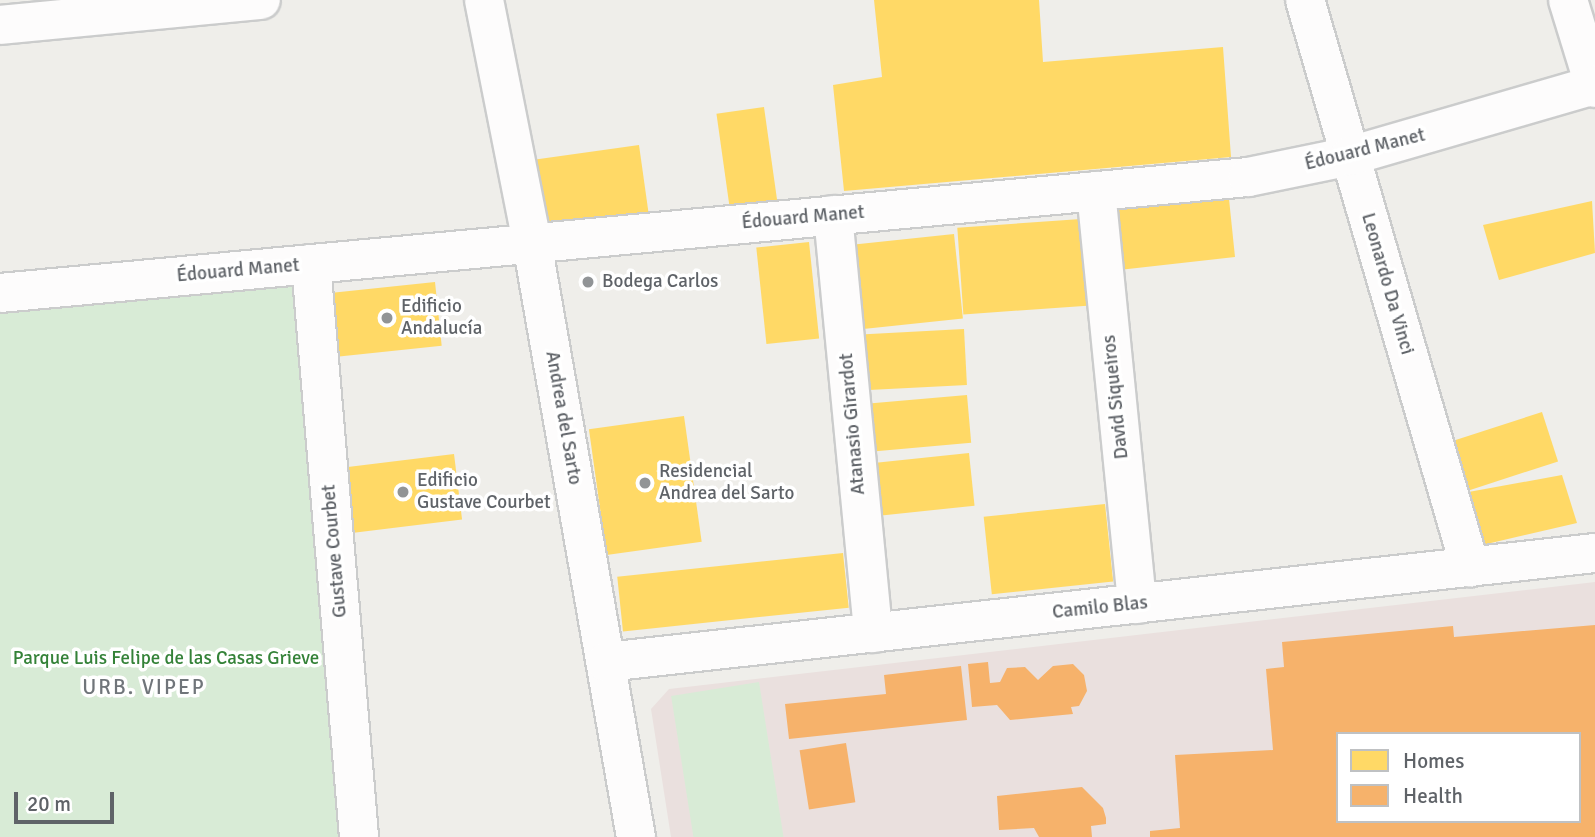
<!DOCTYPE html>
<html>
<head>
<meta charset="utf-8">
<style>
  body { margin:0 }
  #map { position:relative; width:1595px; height:837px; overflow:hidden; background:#efeeea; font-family:Signika,sans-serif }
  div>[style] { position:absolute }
  .medical>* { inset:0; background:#eae0de }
  .green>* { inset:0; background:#d8ebd6; transform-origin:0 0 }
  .homes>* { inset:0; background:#ffd966; transform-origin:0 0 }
  .health>* { inset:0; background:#f6b26b; transform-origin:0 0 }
  .roads { filter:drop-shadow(2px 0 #cbcccc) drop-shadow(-2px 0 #cbcccc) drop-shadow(0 2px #cbcccc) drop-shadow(0 -2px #cbcccc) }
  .minor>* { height:38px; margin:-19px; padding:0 19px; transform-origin:19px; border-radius:19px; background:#fdfcfc }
  .dots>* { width:19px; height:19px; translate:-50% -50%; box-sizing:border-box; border:4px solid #fff; border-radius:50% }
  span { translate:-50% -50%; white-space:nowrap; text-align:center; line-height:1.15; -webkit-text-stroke:7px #fff; paint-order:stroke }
  .street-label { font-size:19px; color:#5f6368 }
  .poi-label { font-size:19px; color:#5f6368 }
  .left { translate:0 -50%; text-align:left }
  .park-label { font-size:19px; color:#348238 }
  .neighbourhood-label { font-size:21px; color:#70757a; letter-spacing:2px }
  .legend { position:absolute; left:1336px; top:732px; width:245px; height:91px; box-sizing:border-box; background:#fff; border:2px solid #bfc1c3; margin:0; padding:9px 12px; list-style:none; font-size:21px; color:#5f6368 }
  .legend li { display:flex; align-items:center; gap:14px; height:35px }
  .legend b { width:35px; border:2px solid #bfc1c3 }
  .scale { position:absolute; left:14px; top:792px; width:100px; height:32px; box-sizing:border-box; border:4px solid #5f6368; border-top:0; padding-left:9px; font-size:21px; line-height:24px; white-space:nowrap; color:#5f6368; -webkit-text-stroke:5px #fff; paint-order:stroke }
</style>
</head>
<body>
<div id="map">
  <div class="medical">
    <div style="clip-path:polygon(evenodd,1595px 582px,1595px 837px,671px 837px,651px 709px,669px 689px,1595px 582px,1338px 734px,1579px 734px,1579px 821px,1338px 821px,1338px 734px)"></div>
  </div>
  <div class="green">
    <div style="clip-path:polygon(300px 277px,346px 837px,0 837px,0 307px)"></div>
    <div style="left:759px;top:682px;width:157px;height:89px;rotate:81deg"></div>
  </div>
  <div class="homes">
    <div style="clip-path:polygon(874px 0,1039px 0,1043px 62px,1223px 47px,1231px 157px,844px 191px,833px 85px,882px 77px)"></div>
    <div style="left:764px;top:107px;width:102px;height:48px;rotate:82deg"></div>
    <div style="left:639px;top:145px;width:73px;height:108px;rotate:82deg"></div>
    <div style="clip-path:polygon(1229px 199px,1235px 257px,1119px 270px,1112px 202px)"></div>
    <div style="clip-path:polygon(1592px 201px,1595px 253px,1499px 280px,1483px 225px)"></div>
    <div style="left:1081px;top:219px;width:87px;height:124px;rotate:86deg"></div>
    <div style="left:954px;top:234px;width:85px;height:112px;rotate:84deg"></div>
    <div style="left:809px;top:242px;width:97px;height:53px;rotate:84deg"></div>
    <div style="left:435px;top:282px;width:64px;height:103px;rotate:84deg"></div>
    <div style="left:964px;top:329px;width:56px;height:113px;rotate:87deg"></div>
    <div style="left:967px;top:395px;width:48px;height:107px;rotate:85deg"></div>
    <div style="left:1542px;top:412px;width:52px;height:94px;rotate:72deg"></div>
    <div style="left:684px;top:416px;width:127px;height:96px;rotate:82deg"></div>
    <div style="left:969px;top:453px;width:53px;height:103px;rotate:84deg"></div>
    <div style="left:454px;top:454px;width:66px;height:109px;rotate:83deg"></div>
    <div style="clip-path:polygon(1562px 475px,1577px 523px,1478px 546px,1463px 493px)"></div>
    <div style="left:1105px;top:504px;width:78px;height:122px;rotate:84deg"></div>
    <div style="left:843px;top:553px;width:55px;height:227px;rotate:84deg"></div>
  </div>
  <div class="health">
    <div style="clip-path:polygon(evenodd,1595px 625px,1595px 837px,1150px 837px,1150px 831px,1180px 828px,1175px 755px,1273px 750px,1266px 669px,1284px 667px,1282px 642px,1453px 626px,1454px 637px,1595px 625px,1338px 734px,1579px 734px,1579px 821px,1338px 821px,1338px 734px)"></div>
    <div style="clip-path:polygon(988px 662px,990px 683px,1000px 682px,1007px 668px,1025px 667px,1038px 680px,1053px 666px,1073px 664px,1084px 675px,1087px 691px,1079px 706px,1071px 707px,1073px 714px,1010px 720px,997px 705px,972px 707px,968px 664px)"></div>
    <div style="clip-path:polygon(961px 666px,967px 720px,789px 739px,785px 704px,886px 694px,884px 675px)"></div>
    <div style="left:846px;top:743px;width:60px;height:47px;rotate:81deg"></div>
    <div style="clip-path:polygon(1082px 787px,1103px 808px,1106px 818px,1106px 824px,1091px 826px,1092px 837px,1039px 837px,1034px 828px,999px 830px,997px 796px)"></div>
  </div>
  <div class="roads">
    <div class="minor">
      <div style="left:484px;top:0;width:248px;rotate:78.8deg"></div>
      <div style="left:532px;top:243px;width:603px;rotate:80.07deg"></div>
      <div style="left:1305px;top:0;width:591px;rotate:73.77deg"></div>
      <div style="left:1568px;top:0;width:92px;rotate:72.9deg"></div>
      <div style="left:0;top:25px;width:262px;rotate:-5.5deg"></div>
      <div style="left:1096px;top:191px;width:415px;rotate:84.3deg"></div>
      <div style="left:833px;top:215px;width:420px;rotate:84.5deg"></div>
      <div style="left:311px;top:264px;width:575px;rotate:85.21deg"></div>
      <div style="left:0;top:293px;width:1253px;rotate:-5.31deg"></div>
      <div style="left:1248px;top:177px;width:104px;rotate:-11.6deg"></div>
      <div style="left:1350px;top:156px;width:255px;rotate:-16.2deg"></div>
      <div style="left:606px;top:662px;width:995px;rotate:-6.29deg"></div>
    </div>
  </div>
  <div class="dots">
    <div style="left:588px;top:282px;background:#919496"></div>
    <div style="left:387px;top:318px;background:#919496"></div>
    <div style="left:645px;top:483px;background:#919496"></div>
    <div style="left:403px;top:492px;background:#919496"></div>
  </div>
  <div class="street-label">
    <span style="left:1365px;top:150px;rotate:-14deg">Édouard Manet</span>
    <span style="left:803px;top:218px;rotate:-5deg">Édouard Manet</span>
    <span style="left:238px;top:271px;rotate:-5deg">Édouard Manet</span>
    <span style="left:1387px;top:284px;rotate:74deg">Leonardo Da Vinci</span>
    <span style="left:1116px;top:397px;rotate:-96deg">David Siqueiros</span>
    <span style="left:563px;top:418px;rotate:80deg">Andrea del Sarto</span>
    <span style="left:853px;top:424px;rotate:-95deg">Atanasio Girardot</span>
    <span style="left:335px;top:551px;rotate:-95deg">Gustave Courbet</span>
    <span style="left:1100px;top:608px;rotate:-6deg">Camilo Blas</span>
  </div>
  <div class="poi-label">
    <span class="left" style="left:602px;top:282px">Bodega Carlos</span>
    <span class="left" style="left:401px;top:318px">Edificio<br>Andalucía</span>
    <span class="left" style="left:659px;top:483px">Residencial<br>Andrea del Sarto</span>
    <span class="left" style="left:417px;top:492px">Edificio<br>Gustave Courbet</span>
  </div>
  <div class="park-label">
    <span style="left:166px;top:659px">Parque Luis Felipe de las Casas Grieve</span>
  </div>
  <div class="neighbourhood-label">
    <span style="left:144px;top:687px">URB. VIPEP</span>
  </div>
  <ul class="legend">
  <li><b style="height:19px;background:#ffd966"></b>Homes</li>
  <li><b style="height:19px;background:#f6b26b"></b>Health</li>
  </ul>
  <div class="scale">20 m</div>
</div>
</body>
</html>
